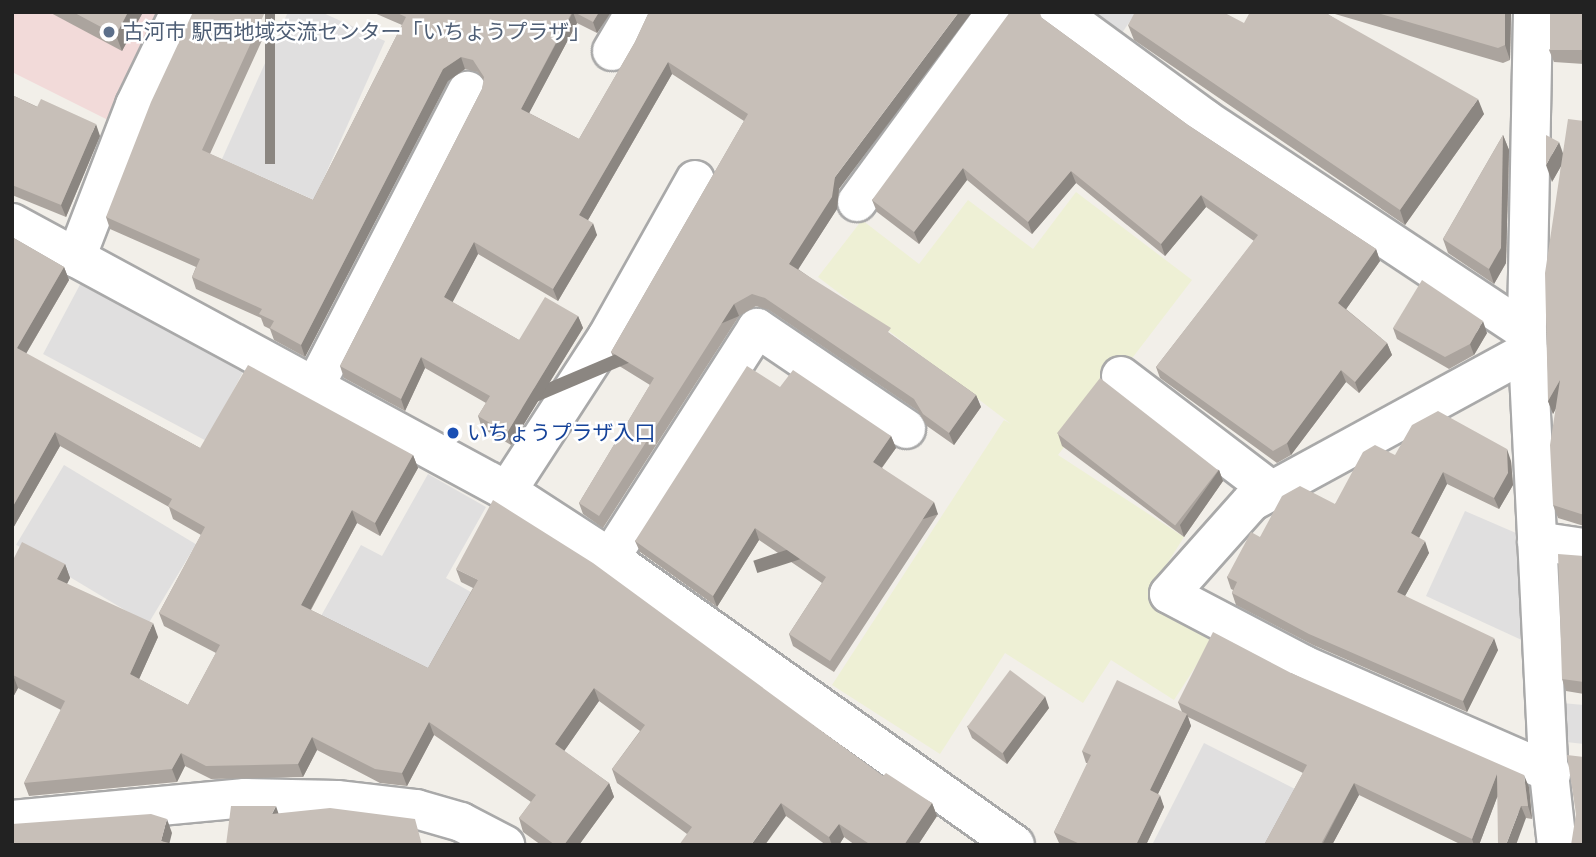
<!DOCTYPE html>
<html>
<head>
<meta charset="utf-8">
<style>
  body { margin:0 }
  #map { position:relative; width:1596px; height:857px; overflow:hidden; background:#f2efe9; font-family:Poppins,"Noto Sans JP",sans-serif }
  div>[style] { position:absolute }
  .residential>* { inset:0; background:#e0dfdf; transform-origin:0 0 }
  .commercial>* { inset:0; background:#f2dad9 }
  .farmland>* { inset:0; background:#eef0d5 }
  .roads { filter:drop-shadow(2px 0 #a9a9a9) drop-shadow(-2px 0 #a9a9a9) drop-shadow(0 2px #a9a9a9) drop-shadow(0 -2px #a9a9a9) }
  .street>* { height:38px; margin:-19px; padding:0 19px; transform-origin:19px; border-radius:19px; background:#fff }
  .wall>* { inset:0; background:#aba49e }
  .shaded-wall>* { inset:0; background:#8b8681; transform-origin:0 0 }
  .building>* { inset:0; background:#c7bfb8; transform-origin:0 0 }
  .dots>* { width:19px; height:19px; translate:-50% -50%; box-sizing:border-box; border:4px solid #fff; border-radius:50% }
  span { translate:-50% -50%; white-space:nowrap; text-align:center; line-height:1.15; -webkit-text-stroke:5px #fff; paint-order:stroke }
  .service-label { font-size:21px; color:#4e5e75 }
  .left { translate:0 -50%; text-align:left }
  .transit-label { font-size:21px; color:#164399 }
  .frame { position:absolute; inset:0; border:14px solid #222; pointer-events:none }
</style>
</head>
<body>
<div id="map">
  <div class="residential">
    <div style="clip-path:polygon(288px 12px,321px 12px,385px 41px,314px 200px,222px 159px)"></div>
    <div style="clip-path:polygon(1082px 12px,1136px 12px,1118px 39px)"></div>
    <div style="left:83px;top:279px;width:185px;height:85px;rotate:28deg"></div>
    <div style="left:64px;top:465px;width:154px;height:93px;rotate:31deg"></div>
    <div style="clip-path:polygon(428px 474px,486px 507px,446px 578px,478px 596px,433px 677px,321px 616px,361px 545px,382px 556px)"></div>
    <div style="clip-path:polygon(1465px 511px,1516px 533px,1526px 642px,1426px 596px)"></div>
    <div style="clip-path:polygon(1562px 703px,1584px 705px,1584px 744px,1557px 741px)"></div>
    <div style="clip-path:polygon(1204px 743px,1295px 789px,1266px 845px,1152px 845px)"></div>
  </div>
  <div class="commercial">
    <div style="clip-path:polygon(12px 12px,166px 12px,112px 122px,12px 72px)"></div>
  </div>
  <div class="farmland">
    <div style="clip-path:polygon(1076px 192px,1192px 280px,1058px 455px,1184px 537px,1148px 594px,1214px 638px,1174px 700px,1111px 660px,1083px 703px,1005px 653px,940px 754px,832px 685px,1004px 420px,1011px 424px,818px 277px,862px 220px,919px 264px,968px 200px,1033px 249px)"></div>
  </div>
  <div class="roads">
    <div class="street">
      <div style="left:1059px;top:12px;width:181px;rotate:36.2deg"></div>
      <div style="left:1205px;top:119px;width:386px;rotate:33.5deg"></div>
      <div style="left:1533px;top:12px;width:320px;rotate:91.1deg"></div>
      <div style="left:1527px;top:332px;width:433px;rotate:87.2deg"></div>
      <div style="left:1548px;top:764px;width:81px;rotate:83.7deg"></div>
      <div style="left:612px;top:51px;width:45px;rotate:-59.5deg"></div>
      <div style="left:857px;top:202px;width:235px;rotate:-53.8deg"></div>
      <div style="left:12px;top:223px;width:563px;rotate:28.43deg"></div>
      <div style="left:507px;top:491px;width:123px;rotate:33deg"></div>
      <div style="left:610px;top:558px;width:496px;rotate:35.3deg"></div>
      <div style="left:76px;top:258px;width:164px;rotate:-68.9deg"></div>
      <div style="left:135px;top:105px;width:103px;rotate:-64.2deg"></div>
      <div style="left:1528px;top:351px;width:315px;rotate:151.4deg"></div>
      <div style="left:1251px;top:502px;width:123px;rotate:131.7deg"></div>
      <div style="left:1169px;top:594px;width:153px;rotate:27.7deg"></div>
      <div style="left:1304px;top:665px;width:270px;rotate:23.6deg"></div>
      <div style="left:1121px;top:376px;width:190px;rotate:37.3deg"></div>
      <div style="left:316px;top:384px;width:330px;rotate:-62.7deg"></div>
      <div style="left:507px;top:491px;width:184px;rotate:-57deg"></div>
      <div style="left:607px;top:337px;width:180px;rotate:-60.7deg"></div>
      <div style="left:1537px;top:541px;width:48px;rotate:8.5deg"></div>
      <div style="left:610px;top:558px;width:273px;rotate:-57.4deg"></div>
      <div style="left:757px;top:328px;width:180px;rotate:34.1deg"></div>
      <div style="left:12px;top:820px;width:234px;rotate:-5.4deg"></div>
      <div style="left:245px;top:798px;width:92px;rotate:1.2deg"></div>
      <div style="left:337px;top:800px;width:80px;rotate:6.5deg"></div>
      <div style="left:416px;top:809px;width:47px;rotate:16.1deg"></div>
      <div style="left:461px;top:822px;width:50px;rotate:27.6deg"></div>
    </div>
  </div>
  <div class="wall">
    <div style="clip-path:polygon(49px 12px,143px 12px,122px 51px)"></div>
    <div style="clip-path:polygon(275px 12px,210px 154px,313px 200px,402px 25px,372px 12px,611px 12px,597px 33px,577px 23px,529px 113px,579px 139px,635px 42px,649px 12px,839px 189px,837px 209px,798px 269px,976px 395px,981px 407px,954px 445px,927px 426px,918px 411px,769px 310px,756px 306px,739px 316px,603px 528px,583px 514px,579px 503px,650px 385px,616px 364px,611px 352px,744px 121px,672px 74px,588px 220px,597px 235px,558px 301px,478px 254px,452px 302px,519px 340px,578px 316px,583px 328px,511px 445px,482px 428px,478px 416px,486px 403px,425px 368px,405px 411px,344px 378px,340px 366px,482px 89px,484px 81px,478px 72px,465px 69px,448px 81px,305px 357px,274px 340px,270px 329px,264px 326px,261px 318px,196px 289px,192px 277px,196px 267px,110px 229px,106px 217px)"></div>
    <div style="clip-path:polygon(1328px 12px,1511px 12px,1510px 60px,1503px 63px)"></div>
    <div style="clip-path:polygon(1584px 12px,1584px 64px,1554px 62px,1549px 50px)"></div>
    <div style="clip-path:polygon(1326px 13px,1484px 114px,1405px 225px,1134px 40px,1128px 25px,1244px 23px)"></div>
    <div style="clip-path:polygon(1042px 18px,1188px 125px,1376px 249px,1380px 261px,1346px 309px,1387px 343px,1392px 355px,1359px 393px,1346px 382px,1291px 455px,1277px 463px,1160px 378px,1156px 367px,1254px 241px,1206px 207px,1165px 256px,1076px 183px,1032px 234px,967px 180px,919px 244px,877px 212px,872px 200px)"></div>
    <div style="clip-path:polygon(12px 95px,100px 136px,66px 217px,12px 195px)"></div>
    <div style="clip-path:polygon(1584px 121px,1584px 526px,1558px 518px,1553px 505px,1556px 408px,1553px 414px,1548px 401px,1561px 166px,1552px 182px,1563px 153px)"></div>
    <div style="clip-path:polygon(1503px 135px,1509px 150px,1506px 263px,1494px 284px,1448px 253px,1443px 239px)"></div>
    <div style="clip-path:polygon(12px 237px,64px 267px,69px 280px,26px 354px,200px 448px,413px 455px,418px 468px,380px 536px,357px 523px,311px 610px,428px 668px,473px 588px,461px 582px,456px 569px,883px 776px,932px 803px,937px 816px,918px 845px,855px 845px,844px 837px,839px 845px,826px 845px,786px 816px,687px 834px,617px 783px,612px 769px,640px 731px,599px 701px,564px 751px,609px 783px,614px 797px,579px 845px,541px 845px,523px 832px,519px 818px,531px 802px,434px 735px,407px 786px,380px 783px,317px 750px,303px 777px,211px 779px,185px 766px,177px 782px,29px 796px,24px 783px,61px 710px,18px 688px,12px 699px,12px 562px,65px 564px,70px 578px,67px 584px,158px 637px,139px 679px,188px 705px,216px 653px,164px 626px,159px 613px,201px 535px,173px 519px,169px 507px,60px 446px,12px 530px)"></div>
    <div style="clip-path:polygon(1393px 328px,1487px 333px,1474px 355px,1449px 369px,1397px 339px)"></div>
    <div style="clip-path:polygon(780px 387px,891px 436px,896px 448px,882px 468px,938px 514px,834px 672px,793px 646px,789px 634px,822px 583px,759px 540px,717px 607px,640px 552px,635px 541px)"></div>
    <div style="clip-path:polygon(1058px 434px,1219px 470px,1223px 481px,1184px 537px,1062px 446px)"></div>
    <div style="clip-path:polygon(1395px 455px,1511px 461px,1513px 485px,1499px 509px,1447px 484px,1419px 538px,1429px 553px,1405px 596px,1498px 650px,1467px 712px,1313px 645px,1236px 605px,1232px 593px,1233px 590px,1231px 589px,1227px 577px,1260px 537px,1335px 504px)"></div>
    <div style="clip-path:polygon(1584px 556px,1584px 694px,1566px 691px,1562px 679px)"></div>
    <div style="clip-path:polygon(1291px 673px,1529px 787px,1532px 819px,1526px 818px,1497px 797px,1479px 845px,1462px 845px,1359px 795px,1332px 845px,1264px 845px,1303px 773px,1188px 717px,1191px 726px,1158px 794px,1164px 807px,1146px 845px,1062px 845px,1059px 843px,1054px 832px,1088px 763px,1086px 763px,1082px 751px,1182px 712px,1178px 702px)"></div>
    <div style="clip-path:polygon(1049px 708px,1007px 764px,972px 738px,967px 726px)"></div>
  </div>
  <div class="shaded-wall">
    <div style="clip-path:polygon(128px 12px,143px 12px,122px 51px,116px 35px)"></div>
    <div style="left:265px;top:12px;width:10px;height:152px"></div>
    <div style="clip-path:polygon(573px 12px,577px 23px,525px 121px,521px 109px)"></div>
    <div style="clip-path:polygon(599px 12px,611px 12px,597px 33px,593px 22px)"></div>
    <div style="clip-path:polygon(959px 12px,972px 12px,839px 189px,837px 209px,794px 276px,789px 264px,835px 177px)"></div>
    <div style="clip-path:polygon(1505px 12px,1511px 12px,1510px 60px,1505px 45px)"></div>
    <div style="clip-path:polygon(461px 57px,465px 69px,448px 81px,305px 357px,301px 345px,443px 69px)"></div>
    <div style="clip-path:polygon(668px 62px,672px 74px,584px 227px,579px 215px)"></div>
    <div style="clip-path:polygon(1478px 99px,1484px 114px,1405px 225px,1400px 210px)"></div>
    <div style="clip-path:polygon(96px 124px,100px 136px,66px 217px,61px 205px)"></div>
    <div style="clip-path:polygon(1503px 135px,1509px 150px,1506px 263px,1494px 284px,1489px 269px)"></div>
    <div style="clip-path:polygon(1559px 142px,1565px 159px,1552px 182px,1546px 165px)"></div>
    <div style="clip-path:polygon(963px 168px,967px 180px,919px 244px,914px 232px)"></div>
    <div style="clip-path:polygon(1071px 171px,1076px 183px,1032px 234px,1028px 222px)"></div>
    <div style="clip-path:polygon(1201px 195px,1206px 207px,1165px 256px,1161px 244px)"></div>
    <div style="clip-path:polygon(593px 223px,597px 235px,558px 301px,553px 289px)"></div>
    <div style="clip-path:polygon(474px 242px,478px 254px,449px 309px,444px 297px)"></div>
    <div style="clip-path:polygon(1376px 249px,1380px 261px,1342px 315px,1338px 303px)"></div>
    <div style="clip-path:polygon(64px 267px,69px 280px,21px 362px,17px 348px)"></div>
    <div style="left:734px;top:304px;width:13px;height:251px;rotate:67deg"></div>
    <div style="clip-path:polygon(578px 316px,583px 328px,511px 445px,507px 433px)"></div>
    <div style="clip-path:polygon(1483px 321px,1487px 333px,1474px 355px,1470px 344px)"></div>
    <div style="clip-path:polygon(1387px 343px,1392px 355px,1359px 393px,1355px 382px)"></div>
    <div style="clip-path:polygon(421px 357px,425px 368px,405px 411px,401px 399px)"></div>
    <div style="clip-path:polygon(1341px 370px,1346px 382px,1291px 455px,1287px 443px)"></div>
    <div style="clip-path:polygon(1560px 380px,1565px 392px,1553px 414px,1548px 401px)"></div>
    <div style="clip-path:polygon(976px 395px,981px 407px,954px 445px,949px 433px)"></div>
    <div style="clip-path:polygon(55px 432px,60px 446px,12px 530px,12px 508px)"></div>
    <div style="clip-path:polygon(891px 436px,896px 448px,877px 474px,873px 462px)"></div>
    <div style="clip-path:polygon(1507px 449px,1511px 461px,1513px 485px,1499px 509px,1494px 498px)"></div>
    <div style="clip-path:polygon(413px 455px,418px 468px,380px 536px,375px 523px)"></div>
    <div style="clip-path:polygon(1219px 470px,1223px 481px,1184px 537px,1180px 525px)"></div>
    <div style="clip-path:polygon(1443px 472px,1447px 484px,1415px 545px,1411px 533px)"></div>
    <div style="left:934px;top:502px;width:13px;height:190px;rotate:72deg"></div>
    <div style="clip-path:polygon(352px 510px,357px 523px,306px 618px,301px 605px)"></div>
    <div style="clip-path:polygon(755px 528px,759px 540px,717px 607px,713px 596px)"></div>
    <div style="clip-path:polygon(1425px 541px,1429px 553px,1401px 603px,1397px 592px)"></div>
    <div style="clip-path:polygon(65px 564px,70px 578px,62px 593px,57px 579px)"></div>
    <div style="clip-path:polygon(153px 623px,158px 637px,135px 688px,130px 674px)"></div>
    <div style="clip-path:polygon(1494px 638px,1498px 650px,1467px 712px,1463px 701px)"></div>
    <div style="clip-path:polygon(13px 675px,18px 688px,12px 699px,12px 677px)"></div>
    <div style="clip-path:polygon(594px 688px,599px 701px,560px 757px,555px 744px)"></div>
    <div style="clip-path:polygon(1045px 696px,1049px 708px,1007px 764px,1003px 753px)"></div>
    <div style="clip-path:polygon(1187px 714px,1191px 726px,1154px 802px,1150px 790px)"></div>
    <div style="clip-path:polygon(429px 722px,434px 735px,407px 786px,402px 773px)"></div>
    <div style="clip-path:polygon(312px 737px,317px 750px,303px 777px,298px 764px)"></div>
    <div style="clip-path:polygon(181px 753px,185px 766px,177px 782px,172px 769px)"></div>
    <div style="clip-path:polygon(1497px 774px,1501px 787px,1479px 845px,1474px 845px,1472px 839px)"></div>
    <div style="clip-path:polygon(1524px 775px,1529px 787px,1532px 819px,1528px 806px)"></div>
    <div style="clip-path:polygon(609px 783px,614px 797px,579px 845px,564px 845px)"></div>
    <div style="clip-path:polygon(1354px 783px,1359px 795px,1332px 845px,1322px 845px)"></div>
    <div style="clip-path:polygon(1160px 795px,1164px 807px,1146px 845px,1136px 845px)"></div>
    <div style="clip-path:polygon(781px 803px,786px 816px,765px 845px,751px 845px)"></div>
    <div style="clip-path:polygon(932px 803px,937px 816px,918px 845px,904px 845px)"></div>
    <div style="clip-path:polygon(276px 806px,281px 821px,272px 814px)"></div>
    <div style="clip-path:polygon(1521px 806px,1526px 818px,1516px 845px,1506px 845px)"></div>
    <div style="clip-path:polygon(167px 819px,172px 833px,169px 845px,161px 841px)"></div>
    <div style="clip-path:polygon(839px 824px,844px 837px,839px 845px,832px 845px,829px 837px)"></div>
  </div>
  <div class="building">
    <div style="clip-path:polygon(73px 12px,128px 12px,116px 35px)"></div>
    <div style="clip-path:polygon(193px 12px,265px 12px,202px 150px,313px 200px,406px 17px,395px 12px,572px 12px,521px 109px,579px 139px,635px 42px,649px 12px,959px 12px,835px 177px,832px 197px,789px 264px,891px 328px,888px 332px,976px 395px,949px 433px,923px 414px,914px 399px,765px 298px,752px 294px,734px 304px,599px 516px,579px 503px,654px 378px,611px 352px,748px 114px,668px 62px,579px 215px,593px 223px,553px 289px,474px 242px,444px 297px,519px 340px,545px 297px,578px 316px,507px 433px,478px 416px,490px 396px,421px 357px,401px 399px,340px 366px,482px 89px,484px 77px,473px 60px,461px 57px,443px 69px,301px 345px,270px 328px,274px 321px,259px 314px,262px 309px,192px 277px,200px 259px,106px 217px,151px 102px)"></div>
    <div style="clip-path:polygon(574px 12px,599px 12px,593px 22px)"></div>
    <div style="clip-path:polygon(1010px 12px,1039px 12px,1042px 18px,1188px 125px,1376px 249px,1338px 303px,1387px 343px,1355px 382px,1341px 370px,1287px 443px,1273px 451px,1156px 367px,1258px 235px,1201px 195px,1161px 244px,1071px 171px,1028px 222px,963px 168px,914px 232px,872px 200px)"></div>
    <div style="clip-path:polygon(1135px 12px,1223px 12px,1244px 23px,1250px 12px,1324px 12px,1478px 99px,1400px 210px,1128px 25px)"></div>
    <div style="clip-path:polygon(1374px 12px,1505px 12px,1505px 45px,1498px 48px)"></div>
    <div style="left:1550px;top:12px;width:34px;height:38px"></div>
    <div style="clip-path:polygon(12px 95px,37px 107px,41px 99px,96px 124px,61px 205px,12px 185px)"></div>
    <div style="clip-path:polygon(1568px 119px,1584px 121px,1584px 515px,1553px 505px,1550px 445px,1560px 380px,1548px 401px,1545px 273px)"></div>
    <div style="clip-path:polygon(1503px 135px,1501px 248px,1489px 269px,1443px 239px)"></div>
    <div style="clip-path:polygon(1546px 135px,1559px 142px,1546px 165px)"></div>
    <div style="clip-path:polygon(12px 237px,64px 267px,17px 348px,200px 448px,248px 365px,413px 455px,375px 523px,352px 510px,301px 605px,428px 668px,478px 580px,456px 569px,493px 500px,593px 563px,883px 776px,886px 773px,932px 803px,904px 845px,871px 845px,839px 824px,829px 837px,781px 803px,751px 845px,679px 845px,692px 827px,612px 769px,645px 725px,594px 688px,555px 744px,609px 783px,564px 845px,555px 845px,519px 818px,536px 795px,429px 722px,402px 773px,375px 769px,312px 737px,298px 764px,206px 766px,181px 753px,172px 769px,24px 783px,65px 701px,13px 675px,12px 677px,12px 562px,22px 542px,65px 564px,57px 579px,153px 623px,130px 674px,188px 705px,220px 645px,159px 613px,205px 527px,168px 506px,172px 499px,55px 432px,12px 508px)"></div>
    <div style="clip-path:polygon(1422px 280px,1483px 321px,1470px 344px,1445px 357px,1393px 328px)"></div>
    <div style="clip-path:polygon(747px 366px,780px 387px,793px 370px,891px 436px,873px 462px,934px 502px,830px 661px,789px 634px,826px 577px,755px 528px,713px 596px,635px 541px)"></div>
    <div style="left:1100px;top:378px;width:150px;height:70px;rotate:38deg"></div>
    <div style="clip-path:polygon(1438px 411px,1507px 449px,1508px 473px,1494px 498px,1443px 472px,1411px 533px,1425px 541px,1397px 592px,1494px 638px,1463px 701px,1309px 634px,1232px 593px,1237px 582px,1227px 577px,1251px 532px,1260px 537px,1282px 496px,1300px 486px,1335px 504px,1363px 452px,1375px 445px,1395px 455px,1412px 425px)"></div>
    <div style="clip-path:polygon(1558px 554px,1584px 556px,1584px 682px,1562px 679px)"></div>
    <div style="clip-path:polygon(1213px 632px,1291px 673px,1524px 775px,1528px 806px,1521px 806px,1506px 845px,1498px 845px,1497px 774px,1472px 839px,1354px 783px,1321px 844px,1323px 845px,1264px 845px,1307px 765px,1178px 702px)"></div>
    <div style="left:1010px;top:670px;width:44px;height:71px;rotate:37deg"></div>
    <div style="clip-path:polygon(1117px 680px,1187px 714px,1150px 790px,1160px 795px,1136px 845px,1082px 845px,1054px 832px,1091px 755px,1082px 751px)"></div>
    <div style="clip-path:polygon(1567px 755px,1584px 757px,1584px 845px,1571px 845px,1576px 814px)"></div>
    <div style="clip-path:polygon(231px 806px,276px 806px,272px 814px,330px 808px,415px 819px,422px 845px,226px 845px)"></div>
    <div style="clip-path:polygon(151px 814px,167px 819px,161px 841px,177px 845px,12px 845px,12px 824px)"></div>
  </div>
  <div class="dots">
    <div style="left:109px;top:32px;background:#5c6f8a"></div>
    <div style="left:453px;top:433px;background:#1a4fb4"></div>
  </div>
  <div class="service-label">
    <span class="left" style="left:123px;top:32px">古河市 駅西地域交流センター「いちょうプラザ」</span>
  </div>
  <div class="transit-label">
    <span class="left" style="left:467px;top:433px">いちょうプラザ入口</span>
  </div>
  <div class="frame"></div>
</div>
</body>
</html>
